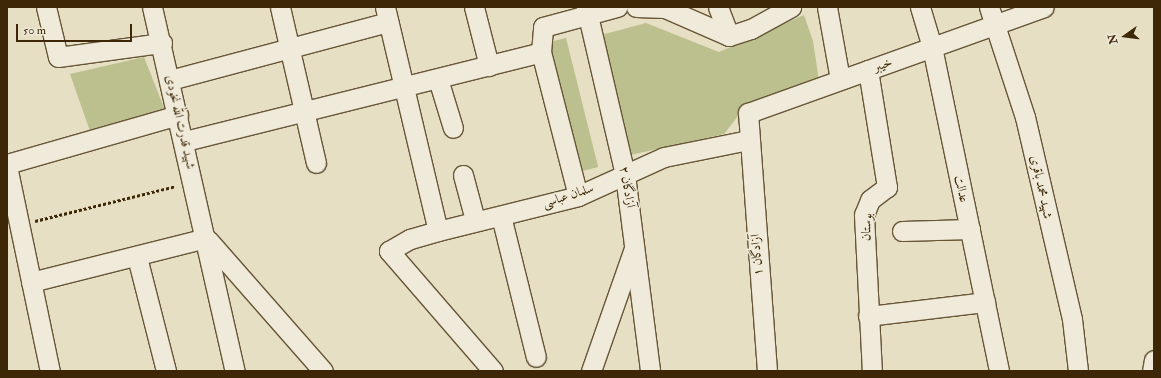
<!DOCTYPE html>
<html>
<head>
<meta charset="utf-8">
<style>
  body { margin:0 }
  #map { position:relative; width:1161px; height:378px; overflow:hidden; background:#e6dfc4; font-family:"IM FELL Double Pica",Amiri,serif }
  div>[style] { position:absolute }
  .green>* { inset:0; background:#bcc08f; transform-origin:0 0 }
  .path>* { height:2.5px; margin-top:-1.25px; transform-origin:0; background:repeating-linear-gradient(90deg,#3d2707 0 3px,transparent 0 5px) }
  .roads { filter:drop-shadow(1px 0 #675536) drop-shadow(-1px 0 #675536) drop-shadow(0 1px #675536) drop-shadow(0 -1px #675536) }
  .minor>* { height:19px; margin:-9.5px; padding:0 9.5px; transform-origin:9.5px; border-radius:9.5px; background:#efead9 }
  span { translate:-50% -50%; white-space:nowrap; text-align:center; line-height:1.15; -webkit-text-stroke:3px #efead9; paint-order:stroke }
  .street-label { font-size:13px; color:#3d2707 }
  .frame { position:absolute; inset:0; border:8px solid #3d2707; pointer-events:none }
  .north { position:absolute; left:1105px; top:16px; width:40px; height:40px; -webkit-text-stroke:3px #efead9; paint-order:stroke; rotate:256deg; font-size:11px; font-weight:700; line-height:16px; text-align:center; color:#3d2707 }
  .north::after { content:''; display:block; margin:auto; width:14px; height:18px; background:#3d2707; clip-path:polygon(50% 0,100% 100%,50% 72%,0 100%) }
  .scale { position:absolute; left:16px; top:24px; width:116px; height:18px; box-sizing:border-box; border:2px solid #3d2707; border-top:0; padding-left:5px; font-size:12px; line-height:14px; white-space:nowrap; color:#3d2707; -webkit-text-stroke:3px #efead9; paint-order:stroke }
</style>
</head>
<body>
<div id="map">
  <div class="green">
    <div style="clip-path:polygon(804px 15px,813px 41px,819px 81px,746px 106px,724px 134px,626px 156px,601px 35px,646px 23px,719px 52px)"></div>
    <div style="left:566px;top:38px;width:133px;height:20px;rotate:76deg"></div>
    <div style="clip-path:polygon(144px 57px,168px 118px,92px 137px,70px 74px)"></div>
  </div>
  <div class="path">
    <div style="left:35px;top:221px;width:145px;rotate:-13.9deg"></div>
  </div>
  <div class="roads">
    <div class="minor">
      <div style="left:46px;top:7px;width:51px;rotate:76.5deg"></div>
      <div style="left:58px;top:57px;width:105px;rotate:-7.7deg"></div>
      <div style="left:152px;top:7px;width:373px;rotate:77.2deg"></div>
      <div style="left:280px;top:7px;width:160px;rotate:77deg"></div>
      <div style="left:385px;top:7px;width:230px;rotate:76.7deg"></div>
      <div style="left:474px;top:7px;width:61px;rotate:75.7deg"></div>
      <div style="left:586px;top:7px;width:172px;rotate:76.9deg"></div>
      <div style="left:625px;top:175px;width:198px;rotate:82.7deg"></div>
      <div style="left:636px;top:7px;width:29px;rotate:2deg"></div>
      <div style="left:665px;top:8px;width:70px;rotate:23.6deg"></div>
      <div style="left:729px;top:36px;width:23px;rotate:-18deg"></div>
      <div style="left:751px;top:29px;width:46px;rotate:-28.8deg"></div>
      <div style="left:718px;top:7px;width:31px;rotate:69deg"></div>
      <div style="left:827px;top:7px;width:73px;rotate:79.8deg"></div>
      <div style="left:920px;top:7px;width:42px;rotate:73.3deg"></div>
      <div style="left:932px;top:47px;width:331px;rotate:78.3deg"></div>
      <div style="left:989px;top:7px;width:116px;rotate:71.9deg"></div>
      <div style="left:1025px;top:117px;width:207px;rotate:76.9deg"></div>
      <div style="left:1072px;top:319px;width:52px;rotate:83.4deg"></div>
      <div style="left:868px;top:70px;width:119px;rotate:80.8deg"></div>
      <div style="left:887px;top:187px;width:21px;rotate:143deg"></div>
      <div style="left:870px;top:200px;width:16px;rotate:112deg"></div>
      <div style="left:864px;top:215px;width:156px;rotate:87.1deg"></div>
      <div style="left:438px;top:79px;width:51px;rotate:73deg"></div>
      <div style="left:170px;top:80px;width:226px;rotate:-14.9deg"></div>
      <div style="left:185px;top:141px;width:367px;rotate:-14deg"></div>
      <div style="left:7px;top:164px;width:178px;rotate:-16deg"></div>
      <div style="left:7px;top:166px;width:209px;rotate:78.2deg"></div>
      <div style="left:463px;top:175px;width:47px;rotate:75.1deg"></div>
      <div style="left:578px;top:196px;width:149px;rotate:-104.4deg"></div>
      <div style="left:541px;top:52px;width:25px;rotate:-85deg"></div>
      <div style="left:543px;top:27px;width:77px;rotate:-15.1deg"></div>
      <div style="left:501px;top:216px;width:145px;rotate:76.1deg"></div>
      <div style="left:902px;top:231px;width:68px;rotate:-1.7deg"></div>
      <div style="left:208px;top:240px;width:174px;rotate:48.7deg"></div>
      <div style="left:137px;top:257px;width:118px;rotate:75.7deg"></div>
      <div style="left:31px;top:282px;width:180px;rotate:-14.1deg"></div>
      <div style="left:868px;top:316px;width:118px;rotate:-6.8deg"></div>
      <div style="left:493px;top:371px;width:159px;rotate:-130.9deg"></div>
      <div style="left:389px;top:251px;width:24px;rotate:-30deg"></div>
      <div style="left:410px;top:239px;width:29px;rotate:-16deg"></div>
      <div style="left:438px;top:231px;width:144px;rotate:-14deg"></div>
      <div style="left:578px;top:196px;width:94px;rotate:-24.4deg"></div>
      <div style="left:664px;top:157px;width:86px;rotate:-11.4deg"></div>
      <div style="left:591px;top:371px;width:130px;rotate:-70.7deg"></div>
      <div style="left:767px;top:371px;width:259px;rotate:-94.2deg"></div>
      <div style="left:748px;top:113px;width:314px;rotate:-19.7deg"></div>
      <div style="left:1152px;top:371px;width:11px;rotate:-80deg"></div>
    </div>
  </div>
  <div class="street-label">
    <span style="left:883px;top:65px;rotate:-19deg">خیبر</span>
    <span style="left:180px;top:122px;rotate:77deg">شهید قدرت الله نخودی</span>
    <span style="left:627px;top:187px;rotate:80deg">آزادگان ۲</span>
    <span style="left:1041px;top:187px;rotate:78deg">شهید محمد باقری</span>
    <span style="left:961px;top:189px;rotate:78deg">عدالت</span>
    <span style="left:568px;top:196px;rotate:-18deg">سلمان عباسی</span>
    <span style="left:867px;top:227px;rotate:-87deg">بوستان</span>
    <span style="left:757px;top:255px;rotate:-95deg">آزادگان ۱</span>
  </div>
  <div class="frame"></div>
  <div class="north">N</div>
  <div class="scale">50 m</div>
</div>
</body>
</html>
